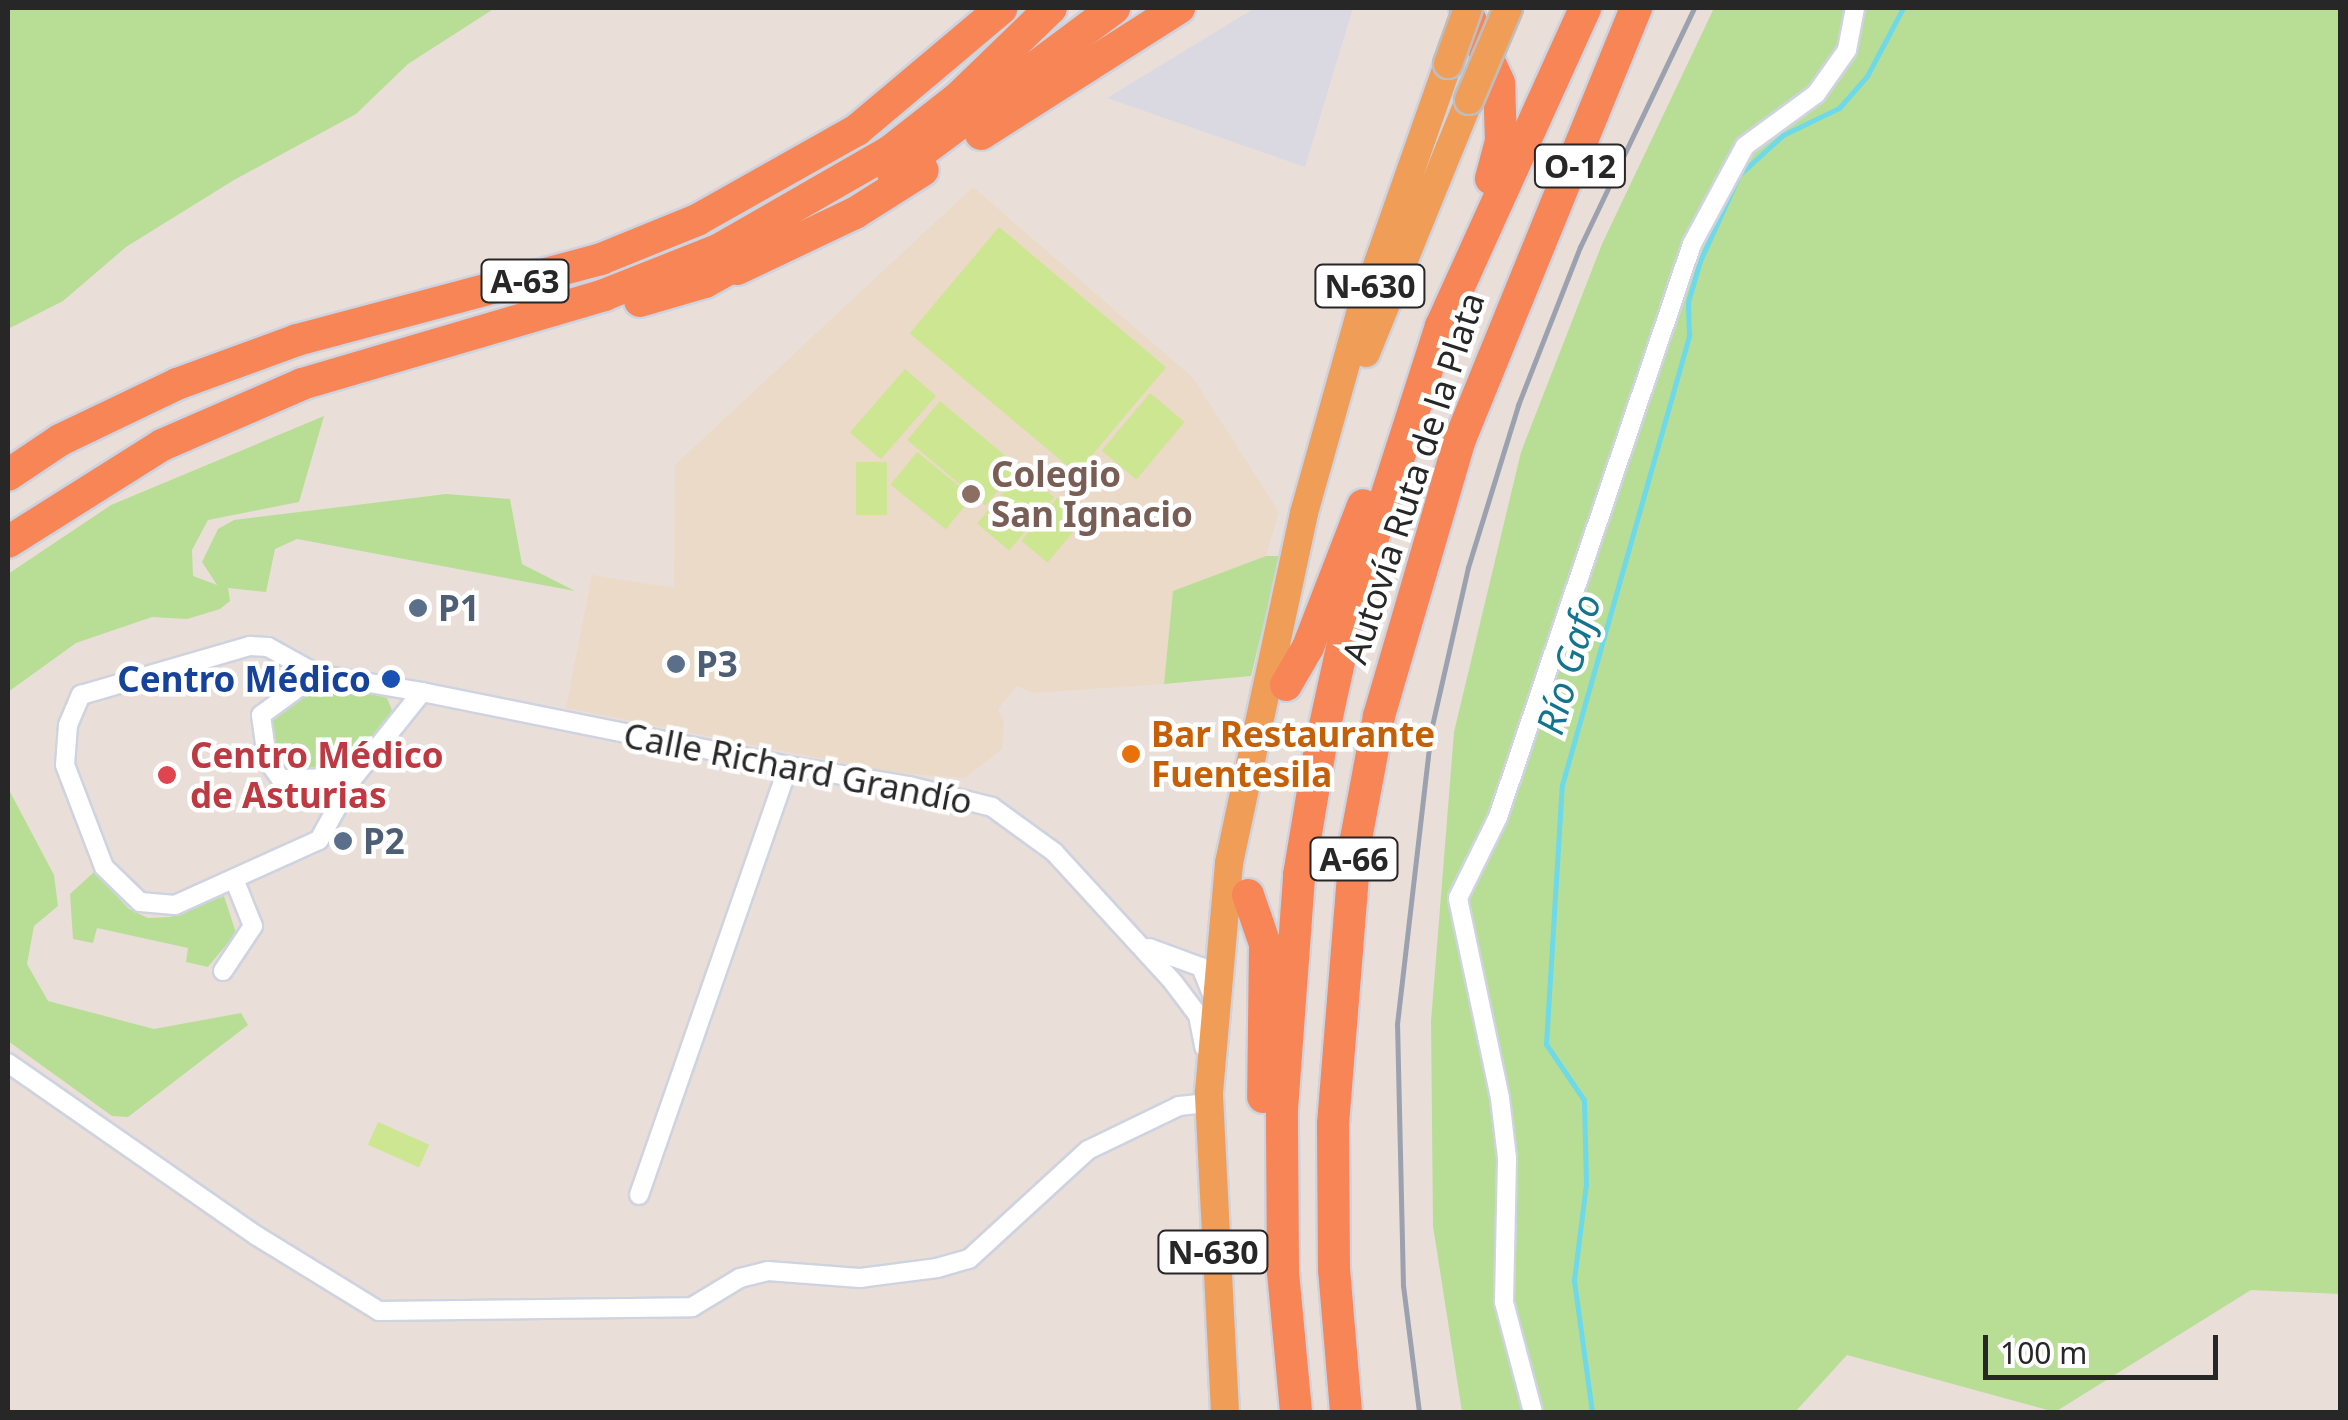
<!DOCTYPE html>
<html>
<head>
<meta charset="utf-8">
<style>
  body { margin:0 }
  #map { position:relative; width:2348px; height:1420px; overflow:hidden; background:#e9dfd8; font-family:"Noto Sans",sans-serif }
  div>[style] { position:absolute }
  .industrial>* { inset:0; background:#dad9e1 }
  .education>* { inset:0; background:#ebdac7 }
  .green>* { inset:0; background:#b8de96 }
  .pitch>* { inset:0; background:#cde691; transform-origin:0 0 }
  .stream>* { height:5px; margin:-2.5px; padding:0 2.5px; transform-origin:2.5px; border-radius:2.5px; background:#6dd9e9 }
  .roads { filter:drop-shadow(2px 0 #ced3df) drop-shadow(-2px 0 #ced3df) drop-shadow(0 2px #ced3df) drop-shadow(0 -2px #ced3df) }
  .minor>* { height:18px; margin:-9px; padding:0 9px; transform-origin:9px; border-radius:9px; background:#fff }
  .trunk>* { height:28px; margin:-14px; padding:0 14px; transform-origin:14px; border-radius:14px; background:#f09d58 }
  .motorway>* { height:32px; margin:-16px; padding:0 16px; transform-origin:16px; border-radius:16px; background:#f78555 }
  .rail>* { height:5px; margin:-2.5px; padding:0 2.5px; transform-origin:2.5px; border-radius:2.5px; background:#9ca1b0 }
  .bridges { filter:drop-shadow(2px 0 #bebebe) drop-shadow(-2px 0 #bebebe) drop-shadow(0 2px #bebebe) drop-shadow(0 -2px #bebebe) }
  .trunk-bridge>* { height:28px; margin:-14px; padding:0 14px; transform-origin:14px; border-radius:14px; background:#f09d58 }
  .dots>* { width:28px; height:28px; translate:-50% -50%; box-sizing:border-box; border:5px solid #fff; border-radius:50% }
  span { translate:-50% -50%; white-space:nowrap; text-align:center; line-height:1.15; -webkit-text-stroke:9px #fff; paint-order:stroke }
  .shield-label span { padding:2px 8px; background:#fff; border:2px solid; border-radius:8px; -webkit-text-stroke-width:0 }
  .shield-label { font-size:32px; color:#272727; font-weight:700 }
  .education-label { font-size:35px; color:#785e54; font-weight:700 }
  .left { translate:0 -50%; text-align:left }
  .street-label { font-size:35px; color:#272727 }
  .service-label { font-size:35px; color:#4e5e75; font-weight:700 }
  .transit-label { font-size:35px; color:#164399; font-weight:700 }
  .right { translate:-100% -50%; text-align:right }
  .food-label { font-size:35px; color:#c56008; font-weight:700 }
  .health-label { font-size:35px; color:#be3a42; font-weight:700 }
  .water-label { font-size:38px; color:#12758f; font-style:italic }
  .frame { position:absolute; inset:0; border:10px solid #272727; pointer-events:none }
  .scale { position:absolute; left:1983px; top:1335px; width:235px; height:45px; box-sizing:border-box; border:5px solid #272727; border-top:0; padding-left:12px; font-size:30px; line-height:35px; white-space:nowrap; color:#272727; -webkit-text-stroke:8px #fff; paint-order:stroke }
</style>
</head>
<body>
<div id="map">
  <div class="industrial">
    <div style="clip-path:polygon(1255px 8px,1353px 8px,1305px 167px,1107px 98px)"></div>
  </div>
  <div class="education">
    <div style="clip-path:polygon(973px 187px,1193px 378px,1279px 512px,1266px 556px,1173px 592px,1164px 684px,1032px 693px,1017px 686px,998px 709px,1004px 720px,1002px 749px,965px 778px,890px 772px,566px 708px,592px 575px,674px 588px,675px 465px)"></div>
  </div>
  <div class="green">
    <div style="clip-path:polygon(8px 8px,495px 8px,408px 64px,356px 114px,234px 180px,126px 247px,63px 301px,8px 329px)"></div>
    <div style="clip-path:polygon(1714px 8px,2340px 8px,2340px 1294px,2251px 1290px,2055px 1412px,1847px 1355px,1795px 1412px,1462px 1412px,1433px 1226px,1431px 1021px,1454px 732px,1521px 452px,1602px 244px)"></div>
    <div style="clip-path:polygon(324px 416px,299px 502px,208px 520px,192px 550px,193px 576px,217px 585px,202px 562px,218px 529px,234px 520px,446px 494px,510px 499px,522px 564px,575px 591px,297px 539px,275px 549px,266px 592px,228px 588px,230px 601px,220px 609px,187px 619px,152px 617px,76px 643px,8px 692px,8px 574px,111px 505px)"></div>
    <div style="clip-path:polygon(1266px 556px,1280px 556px,1251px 676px,1164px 684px,1173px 591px)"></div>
    <div style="clip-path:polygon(333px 684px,387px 698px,393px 713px,346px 764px,283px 770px,267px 733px,270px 718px,314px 686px)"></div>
    <div style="clip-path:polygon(8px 788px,54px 875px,58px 906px,34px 926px,27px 964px,48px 1001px,154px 1029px,241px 1013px,248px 1025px,128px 1117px,112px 1116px,8px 1041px)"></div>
    <div style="clip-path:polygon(94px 872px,129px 909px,148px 918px,170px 917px,224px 896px,236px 933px,208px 967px,186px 962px,188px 948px,97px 928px,93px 943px,73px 939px,70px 894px)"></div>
  </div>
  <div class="pitch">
    <div style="left:999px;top:227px;width:218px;height:139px;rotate:40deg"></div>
    <div style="left:905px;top:369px;width:41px;height:84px;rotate:41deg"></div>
    <div style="left:1150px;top:393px;width:45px;height:75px;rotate:40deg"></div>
    <div style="left:940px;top:401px;width:102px;height:51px;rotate:40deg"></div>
    <div style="left:917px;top:452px;width:71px;height:42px;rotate:39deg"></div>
    <div style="left:856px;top:462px;width:31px;height:53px"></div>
    <div style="left:1022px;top:470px;width:42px;height:70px;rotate:40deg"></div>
    <div style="left:1058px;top:497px;width:34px;height:57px;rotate:40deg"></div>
    <div style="left:378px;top:1122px;width:56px;height:25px;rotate:24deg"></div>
  </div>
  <div class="stream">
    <div style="left:1592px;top:1412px;width:133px;rotate:-97.8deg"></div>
    <div style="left:1574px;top:1280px;width:97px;rotate:-82.9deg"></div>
    <div style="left:1586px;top:1184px;width:84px;rotate:-91.4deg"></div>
    <div style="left:1584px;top:1100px;width:68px;rotate:-124.2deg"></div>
    <div style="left:1546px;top:1044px;width:259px;rotate:-86.5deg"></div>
    <div style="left:1562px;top:785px;width:468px;rotate:-74.2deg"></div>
    <div style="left:1689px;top:335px;width:33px;rotate:-92deg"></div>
    <div style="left:1688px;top:302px;width:43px;rotate:-73.7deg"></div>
    <div style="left:1700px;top:261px;width:94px;rotate:-65.6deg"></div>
    <div style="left:1739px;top:175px;width:59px;rotate:-42.3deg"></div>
    <div style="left:1783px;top:135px;width:62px;rotate:-25.7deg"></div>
    <div style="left:1839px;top:108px;width:43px;rotate:-48.8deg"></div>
    <div style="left:1867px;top:76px;width:77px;rotate:-62.1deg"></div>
  </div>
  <div class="roads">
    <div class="minor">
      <div style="left:422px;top:692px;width:110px;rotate:128.7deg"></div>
      <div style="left:353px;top:778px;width:71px;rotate:118.7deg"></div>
      <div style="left:319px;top:840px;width:158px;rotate:155.7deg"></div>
      <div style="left:175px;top:905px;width:35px;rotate:-175deg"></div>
      <div style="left:140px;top:902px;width:50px;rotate:-135.8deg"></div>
      <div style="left:104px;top:867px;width:109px;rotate:-110.9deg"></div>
      <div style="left:65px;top:765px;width:40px;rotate:-85.7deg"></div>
      <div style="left:68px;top:725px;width:33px;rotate:-67deg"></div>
      <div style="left:81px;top:695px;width:176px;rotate:-16.2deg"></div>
      <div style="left:250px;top:646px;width:18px;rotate:3deg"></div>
      <div style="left:268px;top:647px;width:56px;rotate:28.9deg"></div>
      <div style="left:317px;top:674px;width:107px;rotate:9.7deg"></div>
      <div style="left:422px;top:692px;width:373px;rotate:11.4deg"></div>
      <div style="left:788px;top:766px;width:123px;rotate:9.4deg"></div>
      <div style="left:909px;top:786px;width:86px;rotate:14.2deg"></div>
      <div style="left:992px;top:807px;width:77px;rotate:36deg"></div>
      <div style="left:1054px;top:852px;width:176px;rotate:47.5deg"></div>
      <div style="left:1173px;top:982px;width:41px;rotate:52.9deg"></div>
      <div style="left:1198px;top:1015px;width:33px;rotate:79deg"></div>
      <div style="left:266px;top:751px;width:36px;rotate:-98deg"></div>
      <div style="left:261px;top:715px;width:69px;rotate:-36.2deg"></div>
      <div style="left:270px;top:764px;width:19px;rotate:54deg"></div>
      <div style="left:281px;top:779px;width:72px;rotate:-0.8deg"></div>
      <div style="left:1149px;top:948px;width:55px;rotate:20.1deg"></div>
      <div style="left:1201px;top:967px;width:32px;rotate:68deg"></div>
      <div style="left:223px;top:971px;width:54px;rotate:-56.3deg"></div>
      <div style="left:253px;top:926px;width:51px;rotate:-112deg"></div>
      <div style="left:8px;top:1063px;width:303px;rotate:34.8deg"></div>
      <div style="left:257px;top:1236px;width:143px;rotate:31.6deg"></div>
      <div style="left:379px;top:1311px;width:313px;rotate:-0.7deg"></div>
      <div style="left:692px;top:1307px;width:56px;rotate:-31.1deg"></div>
      <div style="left:740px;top:1278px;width:29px;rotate:-14deg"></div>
      <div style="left:768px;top:1271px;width:92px;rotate:4.4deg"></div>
      <div style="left:860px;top:1278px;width:78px;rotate:-7.4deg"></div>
      <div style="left:937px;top:1268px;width:33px;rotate:-16deg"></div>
      <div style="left:969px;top:1259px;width:161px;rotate:-42.5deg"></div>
      <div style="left:1088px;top:1150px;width:101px;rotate:-25.8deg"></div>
      <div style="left:1179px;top:1106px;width:30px;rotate:-6deg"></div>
      <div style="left:639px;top:1195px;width:454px;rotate:-70.8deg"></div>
      <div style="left:1533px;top:1412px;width:114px;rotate:-104.8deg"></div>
      <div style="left:1504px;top:1302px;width:144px;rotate:-88.8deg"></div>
      <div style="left:1507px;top:1158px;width:60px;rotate:-96.7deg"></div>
      <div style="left:1500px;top:1098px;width:204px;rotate:-101.9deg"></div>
      <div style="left:1458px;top:898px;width:90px;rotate:-63.7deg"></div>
      <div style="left:1498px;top:817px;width:605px;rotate:-71.3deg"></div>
      <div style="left:1692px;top:244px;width:111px;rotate:-61.6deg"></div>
      <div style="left:1745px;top:146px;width:88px;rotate:-36.2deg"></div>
      <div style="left:1816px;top:94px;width:54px;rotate:-54.8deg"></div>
      <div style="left:1847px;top:50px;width:43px;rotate:-79.2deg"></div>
    </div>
    <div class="trunk">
      <div style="left:1366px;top:353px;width:273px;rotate:-67.8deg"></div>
      <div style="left:1225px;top:1412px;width:320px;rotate:-92.9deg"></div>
      <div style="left:1209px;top:1092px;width:230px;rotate:-85deg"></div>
      <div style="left:1229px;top:863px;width:358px;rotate:-77.9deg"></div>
      <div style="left:1304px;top:513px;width:207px;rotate:-74.3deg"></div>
      <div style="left:1360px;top:314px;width:265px;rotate:-70.6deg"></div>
    </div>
    <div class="motorway">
      <div style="left:1465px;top:8px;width:82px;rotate:65.6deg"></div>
      <div style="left:1499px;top:83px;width:58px;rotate:88deg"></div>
      <div style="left:1501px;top:141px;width:39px;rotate:105deg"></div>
      <div style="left:981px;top:134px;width:235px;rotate:-32.5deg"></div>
      <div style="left:893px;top:173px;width:276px;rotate:-36.7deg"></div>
      <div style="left:737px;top:269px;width:131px;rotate:-25.4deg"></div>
      <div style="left:855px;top:213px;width:80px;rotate:-32.3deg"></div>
      <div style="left:640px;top:301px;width:68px;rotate:-16.3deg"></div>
      <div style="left:705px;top:282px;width:58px;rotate:-28.8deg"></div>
      <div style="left:8px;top:475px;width:63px;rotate:-33.9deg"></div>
      <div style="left:60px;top:440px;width:130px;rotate:-25.6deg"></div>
      <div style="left:177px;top:384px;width:128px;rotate:-20.1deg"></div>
      <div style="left:297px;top:340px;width:315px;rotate:-14.9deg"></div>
      <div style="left:601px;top:259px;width:104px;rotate:-22.1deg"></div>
      <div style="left:697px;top:220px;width:184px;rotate:-29.4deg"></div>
      <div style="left:857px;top:130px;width:189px;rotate:-40.1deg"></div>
      <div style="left:8px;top:542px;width:182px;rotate:-32.2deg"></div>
      <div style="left:162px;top:445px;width:153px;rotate:-23.5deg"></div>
      <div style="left:302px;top:384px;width:315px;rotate:-16.4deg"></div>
      <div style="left:604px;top:295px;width:125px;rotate:-21.6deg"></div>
      <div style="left:720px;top:249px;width:195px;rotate:-29.9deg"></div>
      <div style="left:889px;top:152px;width:89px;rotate:-38.2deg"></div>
      <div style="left:959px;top:97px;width:128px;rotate:-44.1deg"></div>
      <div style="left:1286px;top:685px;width:44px;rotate:-59.9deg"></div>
      <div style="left:1308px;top:647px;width:152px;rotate:-68.8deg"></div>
      <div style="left:1248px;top:895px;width:52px;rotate:70.9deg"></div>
      <div style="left:1265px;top:944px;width:153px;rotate:90.7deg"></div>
      <div style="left:1296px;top:1412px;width:142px;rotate:-95.3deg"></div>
      <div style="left:1283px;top:1271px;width:162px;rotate:-90.4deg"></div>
      <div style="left:1282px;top:1109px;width:235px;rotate:-85.8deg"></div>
      <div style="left:1299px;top:875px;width:133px;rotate:-80.5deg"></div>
      <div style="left:1321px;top:744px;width:141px;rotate:-77.7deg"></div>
      <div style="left:1351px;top:606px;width:294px;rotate:-72.2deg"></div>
      <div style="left:1441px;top:326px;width:349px;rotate:-65.6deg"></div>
      <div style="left:1346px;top:1412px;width:143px;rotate:-94.8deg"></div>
      <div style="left:1334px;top:1270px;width:146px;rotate:-90.4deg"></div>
      <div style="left:1333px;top:1124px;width:286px;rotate:-85.4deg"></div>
      <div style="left:1356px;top:839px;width:125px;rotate:-79.4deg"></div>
      <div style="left:1379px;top:716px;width:285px;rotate:-73.7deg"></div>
      <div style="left:1459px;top:442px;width:469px;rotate:-67.8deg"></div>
    </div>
  </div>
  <div class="rail">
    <div style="left:1419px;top:1412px;width:127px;rotate:-97.2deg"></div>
    <div style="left:1403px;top:1286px;width:262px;rotate:-91.3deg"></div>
    <div style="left:1397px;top:1024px;width:296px;rotate:-83.4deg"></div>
    <div style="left:1431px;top:730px;width:167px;rotate:-77.2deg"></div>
    <div style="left:1468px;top:567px;width:170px;rotate:-72.8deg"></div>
    <div style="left:1518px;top:405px;width:170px;rotate:-68.6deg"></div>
    <div style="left:1580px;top:247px;width:265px;rotate:-64.5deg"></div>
  </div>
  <div class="bridges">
    <div class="trunk-bridge">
      <div style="left:1448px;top:64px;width:59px;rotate:-70.3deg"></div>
      <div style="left:1469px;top:100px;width:100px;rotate:-67deg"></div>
    </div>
  </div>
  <div class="dots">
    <div style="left:971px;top:494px;background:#8d6e63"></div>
    <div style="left:418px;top:608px;background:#5c6f8a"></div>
    <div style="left:676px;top:664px;background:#5c6f8a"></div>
    <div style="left:391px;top:679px;background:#1a4fb4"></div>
    <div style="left:1131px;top:754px;background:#e8710a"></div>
    <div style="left:167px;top:775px;background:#e0444e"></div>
    <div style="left:343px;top:841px;background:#5c6f8a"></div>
  </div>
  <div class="shield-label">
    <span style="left:1580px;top:166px">O-12</span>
    <span style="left:525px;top:281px">A-63</span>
    <span style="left:1370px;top:286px">N-630</span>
    <span style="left:1354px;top:859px">A-66</span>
    <span style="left:1213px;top:1252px">N-630</span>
  </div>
  <div class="education-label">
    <span class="left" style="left:991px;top:494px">Colegio<br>San Ignacio</span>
  </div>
  <div class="street-label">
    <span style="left:1413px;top:478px;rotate:-72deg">Autovía Ruta de la Plata</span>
    <span style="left:798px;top:768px;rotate:11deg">Calle Richard Grandío</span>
  </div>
  <div class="service-label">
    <span class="left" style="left:438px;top:608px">P1</span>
    <span class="left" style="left:696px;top:664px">P3</span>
    <span class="left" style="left:363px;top:841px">P2</span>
  </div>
  <div class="transit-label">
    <span class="right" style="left:371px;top:679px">Centro Médico</span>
  </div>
  <div class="food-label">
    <span class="left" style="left:1151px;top:754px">Bar Restaurante<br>Fuentesila</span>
  </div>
  <div class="health-label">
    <span class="left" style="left:190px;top:775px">Centro Médico<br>de Asturias</span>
  </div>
  <div class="water-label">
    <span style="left:1568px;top:664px;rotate:-74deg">Río Gafo</span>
  </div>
  <div class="frame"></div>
  <div class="scale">100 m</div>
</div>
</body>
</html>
